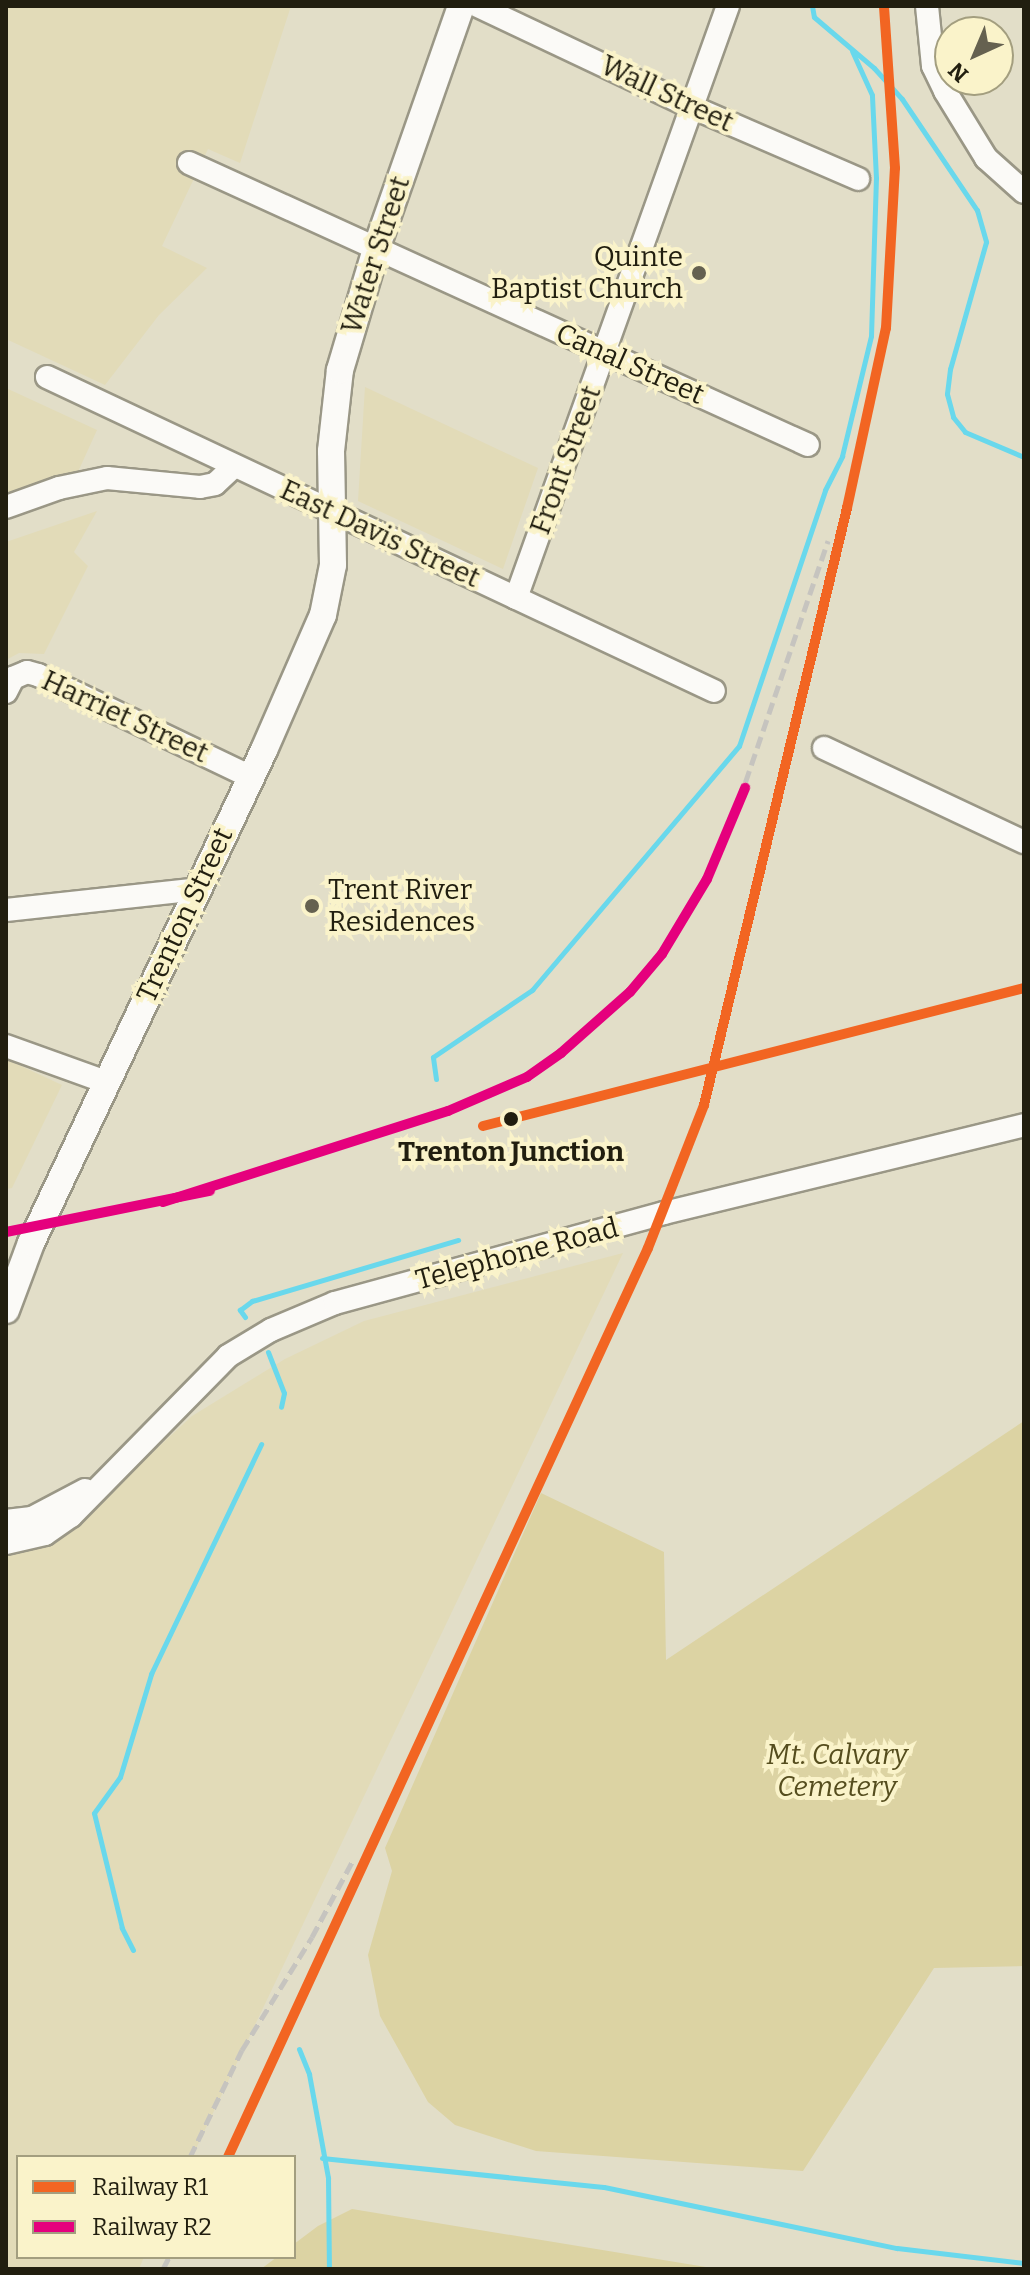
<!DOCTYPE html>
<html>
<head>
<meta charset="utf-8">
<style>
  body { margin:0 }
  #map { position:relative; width:1030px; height:2275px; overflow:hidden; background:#e2dec8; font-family:Bitter,serif }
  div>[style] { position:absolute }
  .built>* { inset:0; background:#e2dbb8 }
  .green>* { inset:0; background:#dcd3a3 }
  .stream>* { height:5px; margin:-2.5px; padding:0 2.5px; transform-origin:2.5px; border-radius:2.5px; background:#69d8ec }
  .roads { filter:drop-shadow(2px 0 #9a9786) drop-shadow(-2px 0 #9a9786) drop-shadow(0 2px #9a9786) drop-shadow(0 -2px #9a9786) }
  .minor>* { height:22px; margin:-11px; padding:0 11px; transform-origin:11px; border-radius:11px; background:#fbfaf7 }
  .major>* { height:26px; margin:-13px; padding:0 13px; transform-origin:13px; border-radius:13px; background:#fbfaf7 }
  .rail>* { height:5px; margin-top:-2.5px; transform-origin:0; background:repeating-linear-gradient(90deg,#c6c4bf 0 12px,transparent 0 18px) }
  .rail-1>* { height:10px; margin:-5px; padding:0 5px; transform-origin:5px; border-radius:5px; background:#f26522 }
  .rail-2>* { height:10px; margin:-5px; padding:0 5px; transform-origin:5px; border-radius:5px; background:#e5007d }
  .dots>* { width:22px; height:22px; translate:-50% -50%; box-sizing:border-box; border:4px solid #faf3ca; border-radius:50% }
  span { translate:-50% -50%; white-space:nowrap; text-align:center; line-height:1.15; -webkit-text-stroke:8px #faf3ca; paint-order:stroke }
  .street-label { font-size:28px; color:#211e0f }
  .poi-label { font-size:28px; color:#211e0f }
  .right { translate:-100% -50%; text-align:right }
  .left { translate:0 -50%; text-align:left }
  .stop-label { font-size:28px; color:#211e0f; font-weight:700 }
  .park-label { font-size:28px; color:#554d1e; font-style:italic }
  .frame { position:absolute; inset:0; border:8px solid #211e0f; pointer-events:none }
  .legend { position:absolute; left:16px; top:2155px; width:280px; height:104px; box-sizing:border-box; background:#faf3ca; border:2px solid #a39e7f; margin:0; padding:10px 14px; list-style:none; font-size:24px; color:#211e0f }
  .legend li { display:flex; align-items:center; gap:16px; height:40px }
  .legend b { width:40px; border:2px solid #a39e7f }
  .north { position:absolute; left:934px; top:16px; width:80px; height:80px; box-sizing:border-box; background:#faf3ca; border:2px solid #a39e7f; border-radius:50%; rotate:224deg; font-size:22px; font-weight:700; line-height:32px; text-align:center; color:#211e0f }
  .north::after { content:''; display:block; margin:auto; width:28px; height:36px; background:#656150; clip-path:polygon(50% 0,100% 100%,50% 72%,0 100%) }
</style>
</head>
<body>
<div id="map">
  <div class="built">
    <div style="clip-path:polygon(6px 6px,291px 6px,240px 163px,208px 149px,162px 246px,207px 268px,159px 315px,105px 385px,6px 339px)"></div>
    <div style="clip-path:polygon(365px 387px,538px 468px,503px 569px,358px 501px)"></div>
    <div style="clip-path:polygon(6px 388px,97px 430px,77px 474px,6px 495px)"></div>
    <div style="clip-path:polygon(97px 511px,74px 552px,88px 566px,44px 654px,19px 653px,6px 660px,6px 542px)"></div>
    <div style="clip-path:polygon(6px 1059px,62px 1085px,12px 1188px,6px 1189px)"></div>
    <div style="clip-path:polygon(623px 1253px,192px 2157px,18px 2157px,18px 2257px,144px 2257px,139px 2269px,6px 2269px,6px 1550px,52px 1545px,192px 1416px,285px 1359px,364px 1321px)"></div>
  </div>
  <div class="green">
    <div style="clip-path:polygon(1024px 1421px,1024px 1966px,934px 1968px,803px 2171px,536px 2151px,455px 2125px,428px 2102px,380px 2016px,368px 1955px,392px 1871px,385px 1848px,541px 1493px,664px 1552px,666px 1660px)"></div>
    <div style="clip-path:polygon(352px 2209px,718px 2269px,261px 2269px,277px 2257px,294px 2257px,294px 2244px,318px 2226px)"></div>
  </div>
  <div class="stream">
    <div style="left:812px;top:6px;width:11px;rotate:80deg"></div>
    <div style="left:814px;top:17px;width:79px;rotate:40.4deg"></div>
    <div style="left:874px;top:68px;width:42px;rotate:47.9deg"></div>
    <div style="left:902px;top:99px;width:134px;rotate:56deg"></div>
    <div style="left:977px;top:210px;width:33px;rotate:74deg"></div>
    <div style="left:986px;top:242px;width:132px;rotate:105.8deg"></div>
    <div style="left:950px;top:369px;width:25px;rotate:97deg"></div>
    <div style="left:947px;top:394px;width:24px;rotate:75deg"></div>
    <div style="left:953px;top:417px;width:19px;rotate:51deg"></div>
    <div style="left:965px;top:432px;width:64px;rotate:23deg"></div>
    <div style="left:436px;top:1079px;width:22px;rotate:-98deg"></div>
    <div style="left:433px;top:1057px;width:120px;rotate:-34.1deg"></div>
    <div style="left:532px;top:990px;width:320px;rotate:-49.7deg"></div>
    <div style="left:739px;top:746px;width:270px;rotate:-71.4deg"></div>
    <div style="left:825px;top:490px;width:38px;rotate:-63deg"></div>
    <div style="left:842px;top:456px;width:123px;rotate:-76.4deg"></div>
    <div style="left:871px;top:336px;width:158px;rotate:-88.2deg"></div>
    <div style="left:876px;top:178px;width:83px;rotate:-92.8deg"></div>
    <div style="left:872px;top:95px;width:48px;rotate:-114.4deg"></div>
    <div style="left:245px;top:1317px;width:9px;rotate:-126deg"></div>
    <div style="left:240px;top:1310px;width:15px;rotate:-37deg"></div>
    <div style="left:252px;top:1301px;width:215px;rotate:-16.5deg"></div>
    <div style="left:268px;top:1352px;width:44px;rotate:68.7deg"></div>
    <div style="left:284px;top:1393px;width:14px;rotate:102deg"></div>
    <div style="left:133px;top:1950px;width:25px;rotate:-117deg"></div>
    <div style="left:122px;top:1928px;width:118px;rotate:-103.7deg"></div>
    <div style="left:94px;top:1813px;width:44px;rotate:-54.2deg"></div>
    <div style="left:120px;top:1777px;width:108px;rotate:-73.2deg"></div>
    <div style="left:151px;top:1674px;width:255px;rotate:-64.4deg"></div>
    <div style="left:299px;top:2049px;width:27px;rotate:68deg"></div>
    <div style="left:309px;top:2074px;width:106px;rotate:79.6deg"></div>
    <div style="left:328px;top:2178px;width:91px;rotate:89.4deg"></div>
    <div style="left:322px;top:2158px;width:283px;rotate:5.9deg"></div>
    <div style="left:604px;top:2187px;width:299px;rotate:11.8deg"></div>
    <div style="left:897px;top:2248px;width:128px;rotate:6.7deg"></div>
  </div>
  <div class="roads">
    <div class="minor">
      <div style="left:478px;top:6px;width:237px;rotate:25.3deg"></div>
      <div style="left:692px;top:107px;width:181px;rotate:23.4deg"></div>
      <div style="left:927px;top:6px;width:60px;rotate:84.3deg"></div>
      <div style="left:933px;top:66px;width:28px;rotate:64deg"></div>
      <div style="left:945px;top:91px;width:79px;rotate:58.5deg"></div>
      <div style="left:986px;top:158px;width:51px;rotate:41.8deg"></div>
      <div style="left:189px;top:163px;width:680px;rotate:24.49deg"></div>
      <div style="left:47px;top:377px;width:737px;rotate:25.21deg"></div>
      <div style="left:6px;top:507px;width:56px;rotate:-19.7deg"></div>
      <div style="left:59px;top:488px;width:49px;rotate:-11.8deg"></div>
      <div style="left:107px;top:478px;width:93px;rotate:5.5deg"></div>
      <div style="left:200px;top:487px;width:15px;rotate:-11deg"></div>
      <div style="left:215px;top:484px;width:26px;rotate:-43deg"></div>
      <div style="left:516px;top:598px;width:629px;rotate:-70.3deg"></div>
      <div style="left:6px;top:692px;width:16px;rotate:-63deg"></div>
      <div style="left:13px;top:678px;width:15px;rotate:-23deg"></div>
      <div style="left:27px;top:672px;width:11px;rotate:15deg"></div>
      <div style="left:38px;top:675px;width:236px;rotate:25.6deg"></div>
      <div style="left:824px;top:748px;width:221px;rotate:25.2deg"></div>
      <div style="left:6px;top:910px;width:194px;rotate:-6.2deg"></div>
      <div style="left:6px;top:1046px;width:106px;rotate:19.8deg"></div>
      <div style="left:6px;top:1521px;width:26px;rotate:-7deg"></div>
      <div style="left:32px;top:1518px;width:60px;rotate:-27.8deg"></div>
      <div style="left:6px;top:1543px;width:40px;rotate:-13deg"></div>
      <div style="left:45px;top:1534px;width:32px;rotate:-35deg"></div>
      <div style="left:71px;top:1516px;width:224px;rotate:-45.5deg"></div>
      <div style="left:228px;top:1356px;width:50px;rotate:-31.2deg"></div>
      <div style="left:271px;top:1330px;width:69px;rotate:-22.9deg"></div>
      <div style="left:335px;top:1303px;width:341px;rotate:-15.3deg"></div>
      <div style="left:664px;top:1213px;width:371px;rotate:-13.7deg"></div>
    </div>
    <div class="major">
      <div style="left:6px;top:1310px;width:72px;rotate:-69.5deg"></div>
      <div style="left:31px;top:1243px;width:545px;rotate:-64.7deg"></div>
      <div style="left:264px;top:750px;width:147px;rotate:-66.4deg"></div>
      <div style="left:323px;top:615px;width:51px;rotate:-78.7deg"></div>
      <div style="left:333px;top:565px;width:114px;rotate:-91deg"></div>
      <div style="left:331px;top:451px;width:81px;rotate:-83.7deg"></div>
      <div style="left:340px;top:370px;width:126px;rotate:-73.4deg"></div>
      <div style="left:376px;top:249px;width:257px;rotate:-70.7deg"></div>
    </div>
  </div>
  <div class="rail">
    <div style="left:163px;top:1202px;width:342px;rotate:-18.1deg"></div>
    <div style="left:488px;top:1096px;width:43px;rotate:-26deg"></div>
    <div style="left:527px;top:1077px;width:42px;rotate:-35.2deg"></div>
    <div style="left:561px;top:1053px;width:92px;rotate:-41.5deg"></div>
    <div style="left:630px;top:992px;width:94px;rotate:-53.3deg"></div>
    <div style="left:686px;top:917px;width:94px;rotate:-63.4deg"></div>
    <div style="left:728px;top:833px;width:309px;rotate:-71.1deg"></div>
    <div style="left:190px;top:2157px;width:119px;rotate:-64.1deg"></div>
    <div style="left:242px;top:2050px;width:133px;rotate:-58.2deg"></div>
    <div style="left:312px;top:1937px;width:85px;rotate:-61.9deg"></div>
    <div style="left:228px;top:2157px;width:1001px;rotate:-65.2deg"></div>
    <div style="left:648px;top:1248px;width:154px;rotate:-68.6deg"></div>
    <div style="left:704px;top:1105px;width:614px;rotate:-76.53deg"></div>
    <div style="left:847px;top:508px;width:184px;rotate:-77.8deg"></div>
    <div style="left:886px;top:328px;width:160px;rotate:-86.8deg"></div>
    <div style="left:895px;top:168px;width:162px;rotate:-93.9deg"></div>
    <div style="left:163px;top:2269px;width:13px;rotate:-63deg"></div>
  </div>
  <div class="rail-1">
    <div style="left:483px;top:1126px;width:558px;rotate:-14.31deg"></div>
    <div style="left:228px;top:2157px;width:1001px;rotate:-65.2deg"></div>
    <div style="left:648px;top:1248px;width:154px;rotate:-68.6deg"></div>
    <div style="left:704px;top:1105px;width:614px;rotate:-76.53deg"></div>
    <div style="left:847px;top:508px;width:184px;rotate:-77.8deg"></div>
    <div style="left:886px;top:328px;width:160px;rotate:-86.8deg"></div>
    <div style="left:895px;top:168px;width:162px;rotate:-93.9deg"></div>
  </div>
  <div class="rail-2">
    <div style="left:163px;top:1202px;width:299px;rotate:-17.7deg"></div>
    <div style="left:448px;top:1111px;width:86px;rotate:-23.3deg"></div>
    <div style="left:527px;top:1077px;width:42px;rotate:-35.2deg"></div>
    <div style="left:561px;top:1053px;width:92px;rotate:-41.5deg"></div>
    <div style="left:630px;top:992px;width:50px;rotate:-49.9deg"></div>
    <div style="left:662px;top:954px;width:87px;rotate:-59deg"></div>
    <div style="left:707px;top:879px;width:99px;rotate:-67.3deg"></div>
    <div style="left:6px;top:1232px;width:208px;rotate:-11.4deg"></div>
  </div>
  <div class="dots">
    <div style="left:699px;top:273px;background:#656150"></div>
    <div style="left:312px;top:906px;background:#656150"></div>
    <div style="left:511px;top:1119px;background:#211e0f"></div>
  </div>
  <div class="street-label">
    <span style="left:667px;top:94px;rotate:25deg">Wall Street</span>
    <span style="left:376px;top:255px;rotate:-72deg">Water Street</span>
    <span style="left:630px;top:364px;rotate:24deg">Canal Street</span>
    <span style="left:566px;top:460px;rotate:-70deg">Front Street</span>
    <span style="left:380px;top:534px;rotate:25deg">East Davis Street</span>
    <span style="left:125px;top:717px;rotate:25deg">Harriet Street</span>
    <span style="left:185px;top:915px;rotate:-65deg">Trenton Street</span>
    <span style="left:517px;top:1254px;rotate:-15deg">Telephone Road</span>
  </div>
  <div class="poi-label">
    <span class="right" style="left:683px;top:273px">Quinte<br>Baptist Church</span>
    <span class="left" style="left:328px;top:906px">Trent River<br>Residences</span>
  </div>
  <div class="stop-label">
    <span style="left:511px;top:1152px">Trenton Junction</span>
  </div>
  <div class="park-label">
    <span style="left:837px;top:1771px">Mt. Calvary<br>Cemetery</span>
  </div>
  <div class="frame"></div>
  <ul class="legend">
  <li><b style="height:10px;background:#f26522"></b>Railway R1</li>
  <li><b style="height:10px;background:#e5007d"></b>Railway R2</li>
  </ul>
  <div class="north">N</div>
</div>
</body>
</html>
